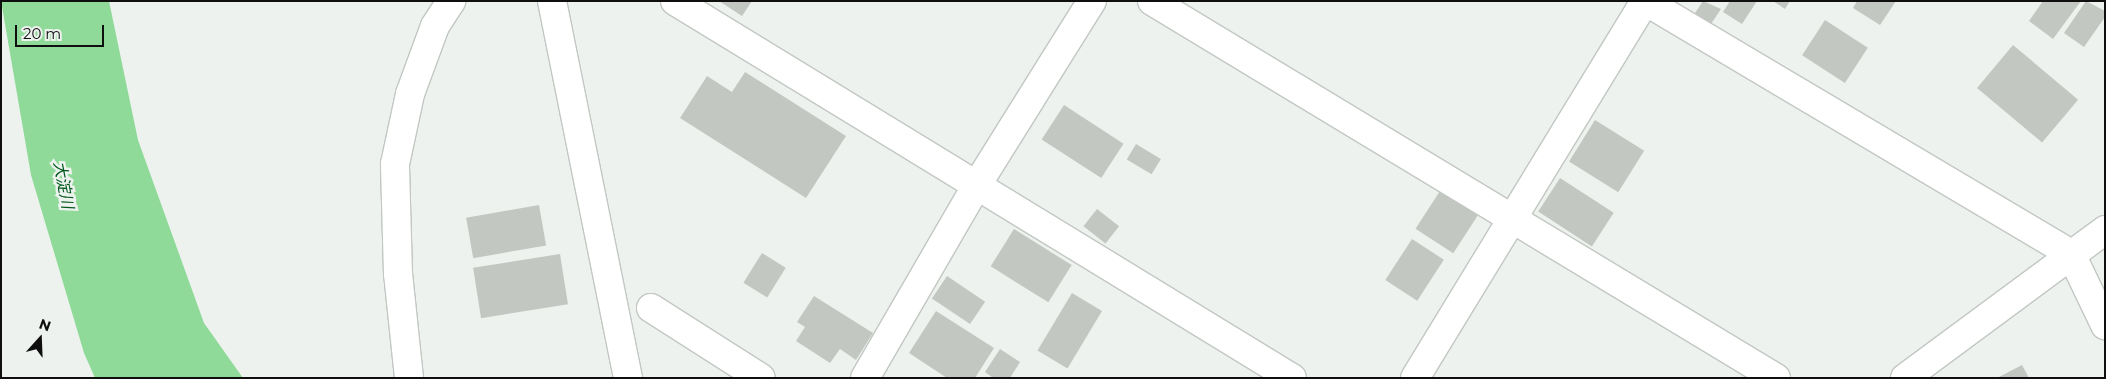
<!DOCTYPE html>
<html>
<head>
<meta charset="utf-8">
<style>
  body { margin:0 }
  #map { position:relative; width:2106px; height:379px; overflow:hidden; background:#edf2ee; font-family:Montserrat,"Noto Sans JP",sans-serif }
  div>[style] { position:absolute }
  .water>* { inset:0; background:#90da99 }
  .building>* { inset:0; background:#c2c7c2; transform-origin:0 0 }
  .roads { filter:drop-shadow(1px 0 #c2c7c2) drop-shadow(-1px 0 #c2c7c2) drop-shadow(0 1px #c2c7c2) drop-shadow(0 -1px #c2c7c2) }
  .minor>* { height:28px; margin:-14px; padding:0 14px; transform-origin:14px; border-radius:14px; background:#fff }
  span { translate:-50% -50%; white-space:nowrap; text-align:center; line-height:1.15; -webkit-text-stroke:5px #edf2ee; paint-order:stroke }
  .water-label { font-size:16px; color:#02591e; font-style:italic }
  .frame { position:absolute; inset:0; border:2px solid #0e0f0e; pointer-events:none }
  .north { position:absolute; left:15px; top:314px; width:50px; height:50px; -webkit-text-stroke:4px #edf2ee; paint-order:stroke; rotate:20deg; font-size:14px; font-weight:700; line-height:20px; text-align:center; color:#0e0f0e }
  .north::after { content:''; display:block; margin:auto; width:18px; height:22px; background:#0e0f0e; clip-path:polygon(50% 0,100% 100%,50% 72%,0 100%) }
  .scale { position:absolute; left:15px; top:25px; width:89px; height:22px; box-sizing:border-box; border:2px solid #0e0f0e; border-top:0; padding-left:6px; font-size:15px; line-height:18px; white-space:nowrap; color:#0e0f0e; -webkit-text-stroke:4px #edf2ee; paint-order:stroke }
</style>
</head>
<body>
<div id="map">
  <div class="water">
    <div style="clip-path:polygon(1px 1px,109px 1px,138px 140px,204px 323px,243px 378px,95px 378px,84px 353px,31px 175px)"></div>
  </div>
  <div class="building">
    <div style="clip-path:polygon(719px 1px,752px 1px,742px 16px)"></div>
    <div style="clip-path:polygon(1703px 1px,1721px 9px,1711px 24px,1695px 13px)"></div>
    <div style="clip-path:polygon(1730px 1px,1757px 1px,1742px 24px,1723px 12px)"></div>
    <div style="clip-path:polygon(1773px 1px,1790px 1px,1785px 9px)"></div>
    <div style="clip-path:polygon(1857px 1px,1896px 1px,1880px 25px,1853px 8px)"></div>
    <div style="clip-path:polygon(2043px 1px,2081px 1px,2053px 39px,2029px 21px)"></div>
    <div style="clip-path:polygon(2086px 1px,2105px 11px,2105px 17px,2084px 47px,2064px 33px)"></div>
    <div style="left:1825px;top:20px;width:51px;height:42px;rotate:33deg"></div>
    <div style="left:2013px;top:45px;width:85px;height:56px;rotate:40deg"></div>
    <div style="clip-path:polygon(745px 72px,846px 136px,806px 198px,680px 118px,707px 76px,732px 92px)"></div>
    <div style="left:1064px;top:105px;width:71px;height:41px;rotate:33deg"></div>
    <div style="left:1595px;top:120px;width:58px;height:49px;rotate:32deg"></div>
    <div style="left:1136px;top:144px;width:29px;height:18px;rotate:31deg"></div>
    <div style="left:1560px;top:178px;width:64px;height:40px;rotate:33deg"></div>
    <div style="left:1440px;top:191px;width:45px;height:45px;rotate:33deg"></div>
    <div style="left:539px;top:205px;width:41px;height:74px;rotate:80deg"></div>
    <div style="left:1097px;top:209px;width:28px;height:22px;rotate:38deg"></div>
    <div style="left:1014px;top:229px;width:68px;height:44px;rotate:32deg"></div>
    <div style="left:1412px;top:239px;width:38px;height:49px;rotate:33deg"></div>
    <div style="left:762px;top:253px;width:28px;height:35px;rotate:32deg"></div>
    <div style="left:560px;top:254px;width:51px;height:88px;rotate:81deg"></div>
    <div style="left:947px;top:276px;width:46px;height:27px;rotate:34deg"></div>
    <div style="left:1072px;top:293px;width:35px;height:67px;rotate:31deg"></div>
    <div style="clip-path:polygon(814px 296px,873px 333px,856px 360px,840px 349px,830px 363px,796px 341px,805px 327px,797px 322px)"></div>
    <div style="clip-path:polygon(936px 311px,994px 348px,975px 378px,947px 378px,909px 353px)"></div>
    <div style="clip-path:polygon(1000px 349px,1020px 362px,1010px 378px,993px 378px,985px 372px)"></div>
    <div style="clip-path:polygon(2022px 365px,2029px 378px,1997px 378px)"></div>
  </div>
  <div class="roads">
    <div class="minor">
      <div style="left:552px;top:1px;width:385px;rotate:78.6deg"></div>
      <div style="left:675px;top:1px;width:723px;rotate:31.43deg"></div>
      <div style="left:1152px;top:1px;width:729px;rotate:31.14deg"></div>
      <div style="left:1645px;top:1px;width:495px;rotate:30.7deg"></div>
      <div style="left:2071px;top:254px;width:79px;rotate:64.4deg"></div>
      <div style="left:651px;top:308px;width:130px;rotate:32.5deg"></div>
      <div style="left:409px;top:378px;width:105px;rotate:-96deg"></div>
      <div style="left:398px;top:274px;width:110px;rotate:-91.6deg"></div>
      <div style="left:395px;top:164px;width:72px;rotate:-77.9deg"></div>
      <div style="left:410px;top:94px;width:72px;rotate:-69.8deg"></div>
      <div style="left:435px;top:26px;width:30px;rotate:-57deg"></div>
      <div style="left:865px;top:378px;width:220px;rotate:-59.9deg"></div>
      <div style="left:975px;top:188px;width:221px;rotate:-58deg"></div>
      <div style="left:1415px;top:378px;width:442px;rotate:-58.6deg"></div>
      <div style="left:1905px;top:378px;width:249px;rotate:-36.5deg"></div>
    </div>
  </div>
  <div class="water-label">
    <span style="left:63px;top:185px;rotate:79deg">大淀川</span>
  </div>
  <div class="frame"></div>
  <div class="north">N</div>
  <div class="scale">20 m</div>
</div>
</body>
</html>
